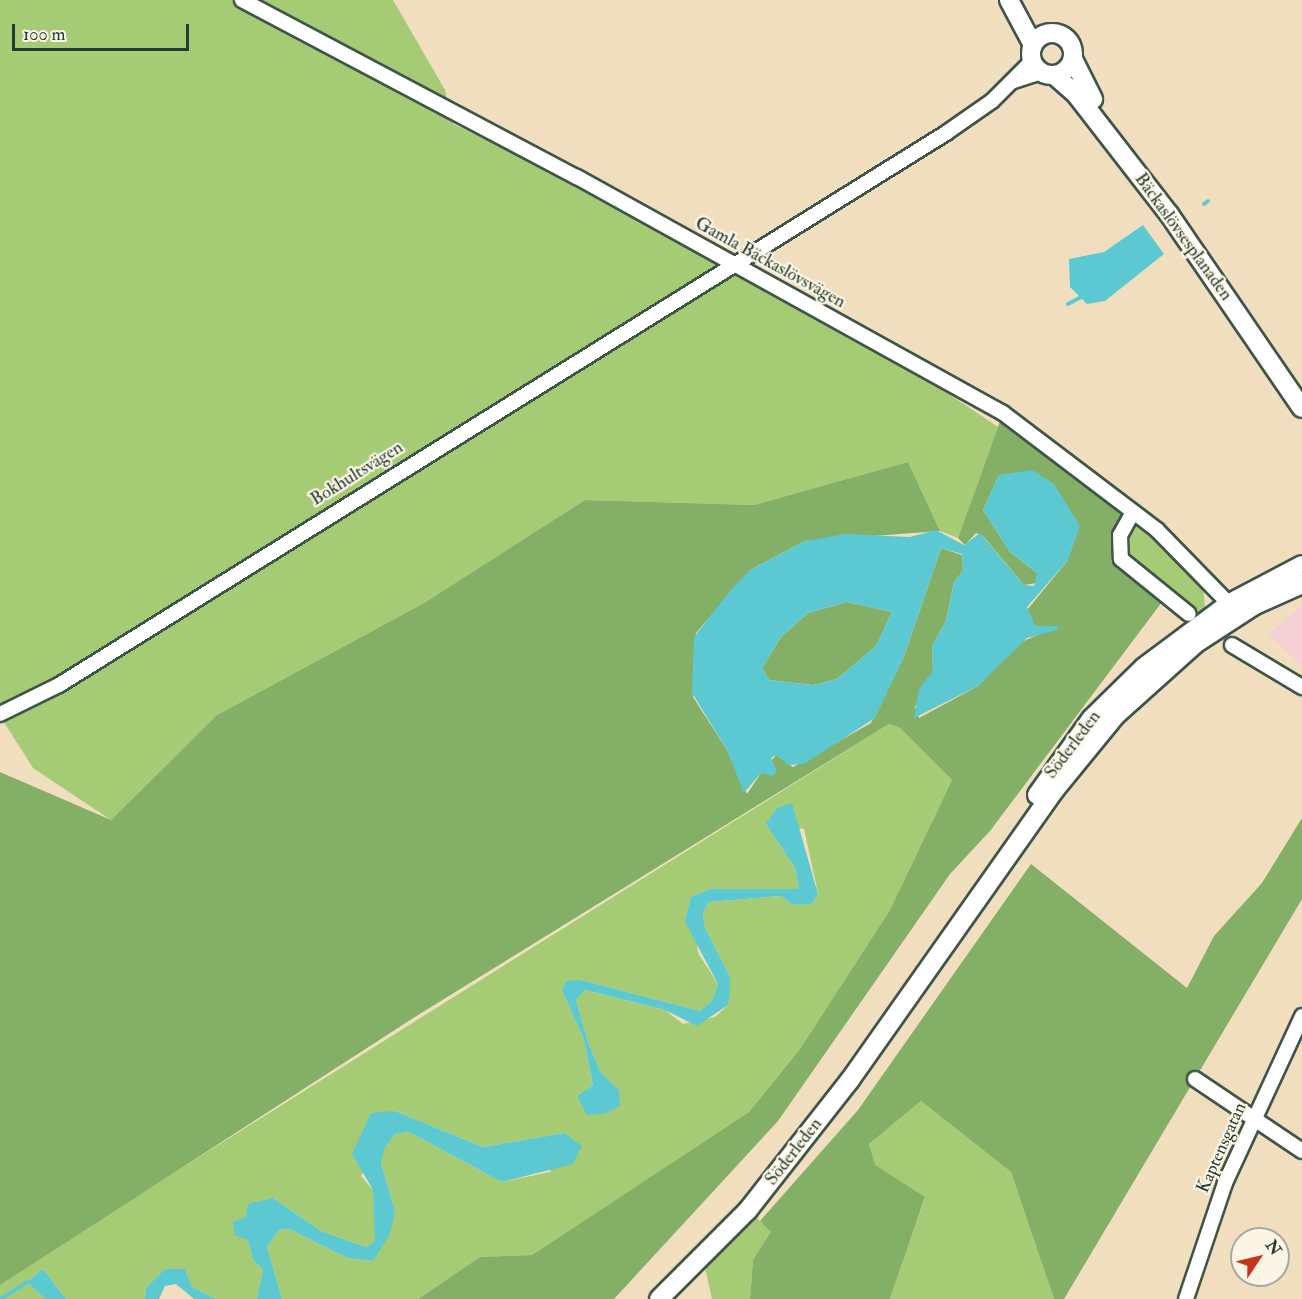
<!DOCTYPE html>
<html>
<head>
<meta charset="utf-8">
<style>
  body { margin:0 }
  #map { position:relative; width:1302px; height:1299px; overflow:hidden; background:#f1debf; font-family:"IM FELL Double Pica",serif }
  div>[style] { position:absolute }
  .built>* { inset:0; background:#f6cfd6 }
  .green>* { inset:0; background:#a6cb75 }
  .forest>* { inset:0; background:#84af66 }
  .water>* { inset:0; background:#5cc9d2 }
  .stream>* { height:4px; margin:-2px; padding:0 2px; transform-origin:2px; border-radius:2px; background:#5cc9d2 }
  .roads { filter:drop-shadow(2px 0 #3e5549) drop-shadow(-2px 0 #3e5549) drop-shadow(0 2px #3e5549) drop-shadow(0 -2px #3e5549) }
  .minor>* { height:14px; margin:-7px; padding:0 7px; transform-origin:7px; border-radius:7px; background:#fff }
  .tertiary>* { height:18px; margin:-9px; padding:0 9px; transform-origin:9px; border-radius:9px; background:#fff }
  .tertiary>.ring { margin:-9px; padding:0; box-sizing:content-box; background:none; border:18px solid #fff; border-radius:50% }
  span { translate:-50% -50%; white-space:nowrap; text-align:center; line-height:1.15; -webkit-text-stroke:4.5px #fcf5e5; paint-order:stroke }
  .street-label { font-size:18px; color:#1f3d34 }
  .north { position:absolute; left:1230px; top:1227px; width:60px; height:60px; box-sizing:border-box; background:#fcf5e5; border:2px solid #a4ab9e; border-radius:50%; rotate:55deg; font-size:16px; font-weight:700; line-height:24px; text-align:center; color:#1f3d34 }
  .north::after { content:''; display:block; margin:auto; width:21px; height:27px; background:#c8321e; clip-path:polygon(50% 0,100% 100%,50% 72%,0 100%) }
  .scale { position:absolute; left:12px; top:24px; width:177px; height:27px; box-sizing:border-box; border:3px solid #1f3d34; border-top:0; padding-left:8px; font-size:18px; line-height:21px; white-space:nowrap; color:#1f3d34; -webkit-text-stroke:4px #fcf5e5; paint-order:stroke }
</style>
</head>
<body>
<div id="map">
  <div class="built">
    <div style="clip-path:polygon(1302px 606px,1302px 666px,1269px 634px)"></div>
  </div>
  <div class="green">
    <div style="clip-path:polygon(0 0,393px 0,445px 90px,453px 124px,535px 163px,928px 380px,998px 427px,958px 538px,940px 531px,908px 462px,754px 505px,585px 500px,424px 603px,217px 715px,111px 820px,33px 768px,0 716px)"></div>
    <div style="clip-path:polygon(1130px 517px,1203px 585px,1205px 608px,1188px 621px,1126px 565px,1123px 531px)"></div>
    <div style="clip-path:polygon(evenodd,889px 724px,900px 728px,952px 780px,890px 910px,800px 1049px,749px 1112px,532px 1255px,480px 1257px,418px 1299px,282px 1299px,267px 1247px,279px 1230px,289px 1229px,347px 1258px,373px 1261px,395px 1211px,381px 1163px,383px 1149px,395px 1134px,409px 1132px,502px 1182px,550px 1172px,564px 1133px,483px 1147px,395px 1111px,361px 1176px,373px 1190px,376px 1242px,366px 1247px,321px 1231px,273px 1198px,248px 1240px,253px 1260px,263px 1270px,257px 1299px,216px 1299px,192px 1287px,185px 1269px,166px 1269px,146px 1288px,145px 1299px,66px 1299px,43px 1269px,27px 1282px,45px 1299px,0 1299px,0 1285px,65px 1241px,889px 724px,766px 824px,804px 829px,818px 893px,812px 904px,793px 905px,781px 896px,709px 902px,703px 913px,705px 928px,730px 977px,728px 1005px,715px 1017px,683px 1024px,665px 1010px,585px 990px,576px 1000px,588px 1042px,600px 1071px,619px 1090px,577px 1096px,593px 1085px,584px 1040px,562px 990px,581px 980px,700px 1011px,712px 1001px,718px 984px,698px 953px,691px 897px,710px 889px,799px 889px,795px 868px,766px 824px)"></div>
    <div style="clip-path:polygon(921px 1101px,1011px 1172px,1054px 1299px,890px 1299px,925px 1198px,874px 1165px,869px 1144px)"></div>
    <div style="clip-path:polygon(748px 1210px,772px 1232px,753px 1260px,750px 1299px,712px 1299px,702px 1254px)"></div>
  </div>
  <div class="forest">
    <div style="clip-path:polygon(1003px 413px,1133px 512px,1120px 549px,1165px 598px,990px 831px,950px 874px,778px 1121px,614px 1299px,418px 1299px,480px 1257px,532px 1255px,749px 1112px,800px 1049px,890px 910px,952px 780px,900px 728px,889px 724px,418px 1015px,0 1285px,0 772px,111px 820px,217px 715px,424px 603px,585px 500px,754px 505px,908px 462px,940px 531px,805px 541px,750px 570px,696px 633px,693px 697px,727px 750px,747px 794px,761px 773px,775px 767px,771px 761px,776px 755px,793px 767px,871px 723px,905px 654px,941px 548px,962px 555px,963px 571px,954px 582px,946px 621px,932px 646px,933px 671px,915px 707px,919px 718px,978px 686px,1019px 643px,1058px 626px,1035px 626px,1027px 610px,1068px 560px,1016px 475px,999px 475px,983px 510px,1010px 552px,1037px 573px,1037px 583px,1024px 585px,983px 536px,976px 533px,965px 545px,958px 538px)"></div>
    <div style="clip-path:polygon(847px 602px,892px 612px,876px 646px,837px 679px,813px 685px,769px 680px,762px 668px,781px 637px,808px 613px)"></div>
    <div style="clip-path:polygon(1302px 818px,1302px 899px,1064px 1299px,1054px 1299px,1011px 1172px,921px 1101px,869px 1144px,875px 1165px,925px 1197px,890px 1299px,750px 1299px,753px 1260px,771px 1232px,760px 1221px,858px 1110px,1031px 864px,1187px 988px,1214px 936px,1262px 883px)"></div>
  </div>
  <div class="water">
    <div style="clip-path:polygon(1143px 225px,1164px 254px,1105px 301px,1087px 304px,1070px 287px,1069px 259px,1104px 252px)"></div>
    <div style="clip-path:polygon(evenodd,1032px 470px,1054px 484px,1080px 526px,1068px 560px,1027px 607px,1035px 626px,1058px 626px,1057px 630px,1027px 638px,978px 686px,914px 718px,919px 689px,933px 671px,932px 646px,946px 621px,954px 582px,963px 571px,962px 554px,941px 548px,905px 654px,875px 718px,804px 764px,789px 765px,776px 755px,771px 758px,777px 770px,773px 776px,761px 773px,744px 793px,727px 750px,692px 693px,694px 637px,730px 591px,750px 570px,805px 541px,845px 534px,910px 537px,936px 530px,964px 545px,980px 533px,1024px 585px,1034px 586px,1037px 573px,1010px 552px,983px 510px,999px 475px,1032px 470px,847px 602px,892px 612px,876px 646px,837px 679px,813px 685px,769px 680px,762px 668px,781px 637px,808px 613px,847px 602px)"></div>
    <div style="clip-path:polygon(792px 803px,818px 894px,812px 904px,793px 905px,781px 896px,709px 902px,703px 913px,705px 928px,730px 977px,730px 993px,728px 1005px,697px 1026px,665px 1010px,585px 990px,576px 1000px,588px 1042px,600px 1071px,619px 1090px,620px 1106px,604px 1114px,587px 1115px,577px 1096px,593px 1085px,584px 1040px,562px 990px,566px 981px,581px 980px,700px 1011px,712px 1001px,718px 984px,685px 922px,691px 897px,710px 889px,799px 889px,795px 868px,766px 824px,777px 808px)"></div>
    <div style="clip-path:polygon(395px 1111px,483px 1147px,564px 1133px,582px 1146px,573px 1164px,502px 1182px,409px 1132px,395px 1134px,384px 1149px,381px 1163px,395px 1211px,390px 1234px,373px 1261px,347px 1258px,289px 1229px,279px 1230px,267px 1247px,282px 1299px,257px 1299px,263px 1270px,253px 1260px,248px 1240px,235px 1235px,233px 1222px,246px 1217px,248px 1204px,273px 1198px,321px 1231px,366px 1247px,375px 1242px,373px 1190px,352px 1154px,371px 1113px)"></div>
    <div style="clip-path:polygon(43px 1269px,66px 1299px,45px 1299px,27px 1282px)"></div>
    <div style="clip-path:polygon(165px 1269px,185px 1269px,192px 1287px,216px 1299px,194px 1299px,176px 1284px,165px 1286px,159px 1299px,145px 1299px,146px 1288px)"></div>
  </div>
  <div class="stream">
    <div style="left:1204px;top:204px;width:5px;rotate:-37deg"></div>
    <div style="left:1068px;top:304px;width:17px;rotate:-28deg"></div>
    <div style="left:1px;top:1299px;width:31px;rotate:-33deg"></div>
  </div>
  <div class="roads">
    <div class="minor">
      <div style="left:242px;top:0;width:379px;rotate:27.9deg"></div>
      <div style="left:577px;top:177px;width:487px;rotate:29deg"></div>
      <div style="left:1003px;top:413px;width:193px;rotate:37.2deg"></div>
      <div style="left:1157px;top:530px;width:112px;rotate:45.7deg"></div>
      <div style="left:1014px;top:81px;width:29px;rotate:-18deg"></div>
      <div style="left:1133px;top:512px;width:26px;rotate:119deg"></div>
      <div style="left:1120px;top:535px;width:24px;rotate:88deg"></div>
      <div style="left:1121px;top:559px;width:87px;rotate:39deg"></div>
      <div style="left:1232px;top:645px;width:82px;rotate:31deg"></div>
      <div style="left:0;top:714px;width:66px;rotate:-26.2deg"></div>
      <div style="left:59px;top:685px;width:1045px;rotate:-31.89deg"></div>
      <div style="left:946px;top:133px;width:56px;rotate:-34.8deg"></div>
      <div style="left:992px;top:101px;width:57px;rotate:-45deg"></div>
      <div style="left:1195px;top:1079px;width:129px;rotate:33.9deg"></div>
      <div style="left:1186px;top:1299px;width:122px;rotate:-71.4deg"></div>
      <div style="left:1225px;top:1183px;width:184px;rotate:-65.2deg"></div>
    </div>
    <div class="tertiary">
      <div style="left:1009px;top:0;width:51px;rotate:61.9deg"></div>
      <div class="ring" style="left:1031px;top:33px;width:24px;height:24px"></div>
      <div style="left:1073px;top:59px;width:45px;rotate:63.4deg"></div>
      <div style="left:1054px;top:75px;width:28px;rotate:41deg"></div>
      <div style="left:1075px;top:93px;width:153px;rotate:52.2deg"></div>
      <div style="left:1169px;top:214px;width:235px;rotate:55.6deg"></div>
      <div style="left:1037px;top:795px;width:93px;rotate:-54.6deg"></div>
      <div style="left:1091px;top:719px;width:74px;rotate:-44.5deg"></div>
      <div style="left:1144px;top:667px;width:107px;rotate:-36.7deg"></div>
      <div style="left:1230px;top:603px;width:81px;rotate:-27.8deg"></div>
      <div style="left:659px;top:1299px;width:126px;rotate:-45deg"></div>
      <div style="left:748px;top:1210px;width:165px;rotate:-51.9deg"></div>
      <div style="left:850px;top:1080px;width:352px;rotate:-54.8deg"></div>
      <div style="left:1053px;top:792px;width:99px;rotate:-50.7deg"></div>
      <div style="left:1116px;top:715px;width:106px;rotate:-41.9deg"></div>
      <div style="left:1195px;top:644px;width:72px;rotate:-33deg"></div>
      <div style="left:1255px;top:605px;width:51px;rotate:-24.1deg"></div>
    </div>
  </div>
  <div class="street-label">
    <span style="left:1183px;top:237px;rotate:54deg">Bäckaslövsesplanaden</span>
    <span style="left:770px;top:263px;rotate:29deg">Gamla Bäckaslövsvägen</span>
    <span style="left:357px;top:474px;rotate:-32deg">Bokhultsvägen</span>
    <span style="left:1073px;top:745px;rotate:-53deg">Söderleden</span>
    <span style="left:1222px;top:1148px;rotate:-66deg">Kaptensgatan</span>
    <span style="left:794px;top:1152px;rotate:-52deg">Söderleden</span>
  </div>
  <div class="north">N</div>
  <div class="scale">100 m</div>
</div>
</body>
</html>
